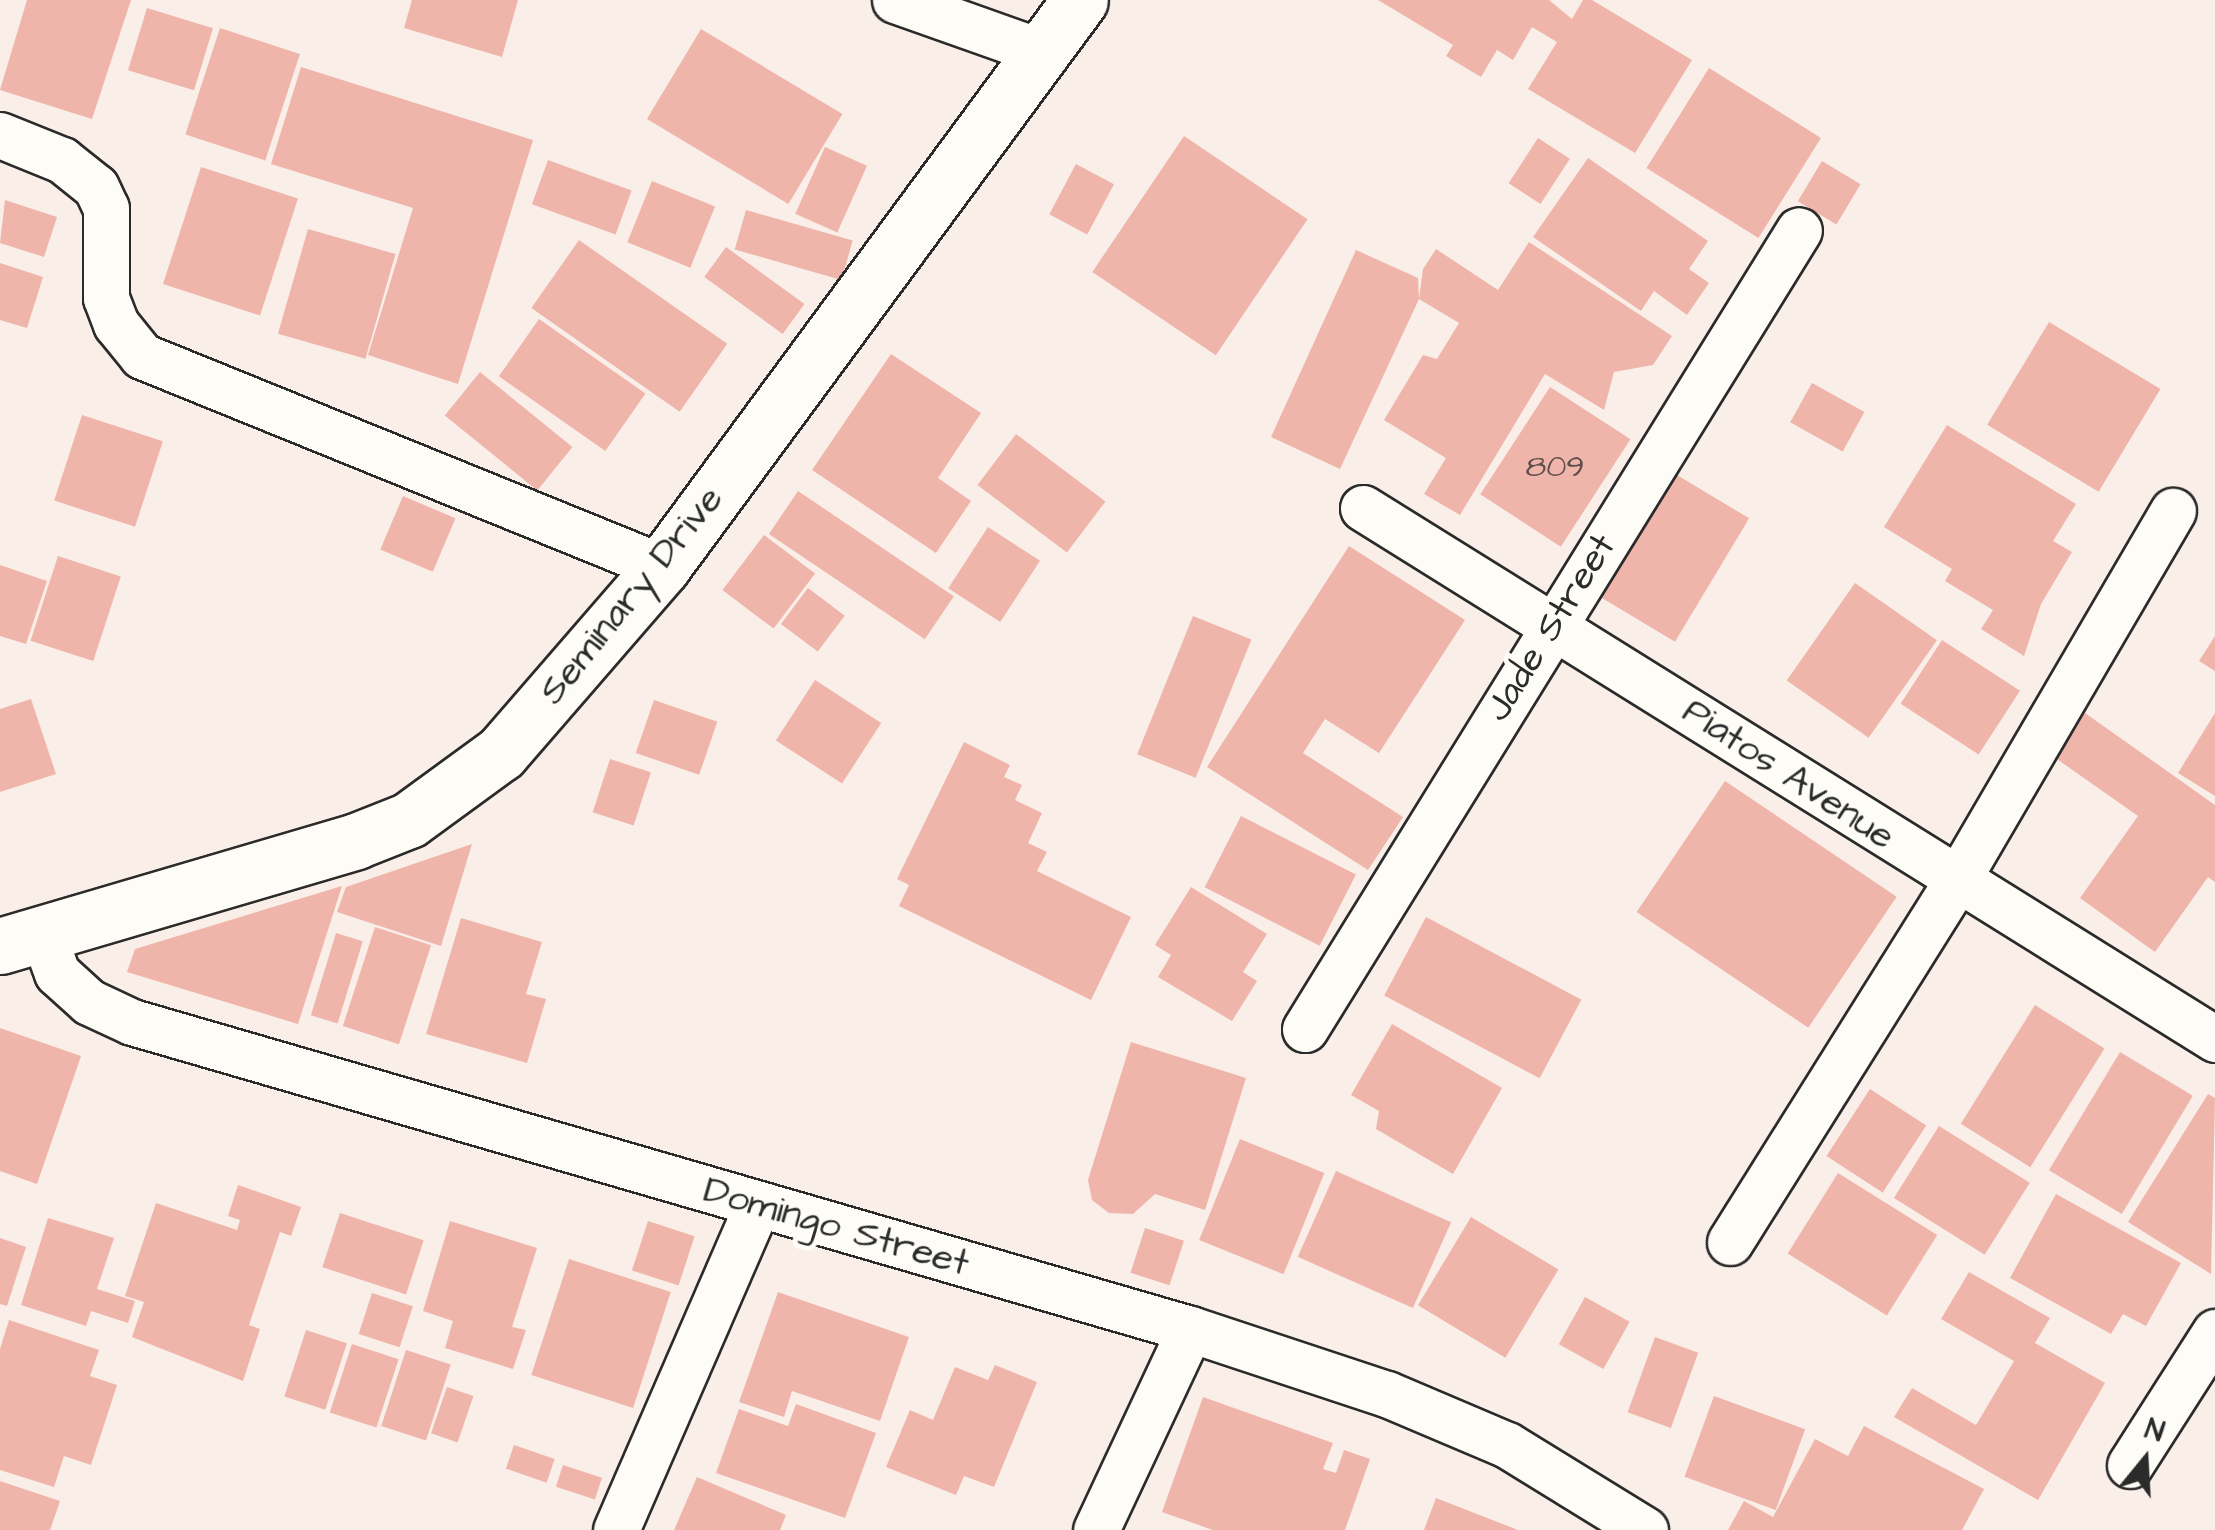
<!DOCTYPE html>
<html>
<head>
<meta charset="utf-8">
<style>
  body { margin:0 }
  #map { position:relative; width:2215px; height:1530px; overflow:hidden; background:#faeee8; font-family:"Architects Daughter",sans-serif }
  div>[style] { position:absolute }
  .building>* { inset:0; background:#efb5ab; transform-origin:0 0 }
  .roads { filter:drop-shadow(2px 0 #2b2b2b) drop-shadow(-2px 0 #2b2b2b) drop-shadow(0 2px #2b2b2b) drop-shadow(0 -2px #2b2b2b) }
  .street>* { height:45px; margin:-22.5px; padding:0 22.5px; transform-origin:22.5px; border-radius:22.5px; background:#fdfcf7 }
  .secondary>* { height:55px; margin:-27.5px; padding:0 27.5px; transform-origin:27.5px; border-radius:27.5px; background:#fdfcf7 }
  span { translate:-50% -50%; white-space:nowrap; text-align:center; line-height:1.15; -webkit-text-stroke:10px #fdfcf7; paint-order:stroke }
  .number-label { font-size:32px; color:#5c4e4b }
  .number-label span { -webkit-text-stroke-width:0 }
  .street-label { font-size:38px; color:#2b2b2b }
  .north { position:absolute; left:2095px; top:1410px; width:100px; height:100px; -webkit-text-stroke:8px #fdfcf7; paint-order:stroke; rotate:18deg; font-size:28px; font-weight:700; line-height:40px; text-align:center; color:#2b2b2b }
  .north::after { content:''; display:block; margin:auto; width:35px; height:45px; background:#2b2b2b; clip-path:polygon(50% 0,100% 100%,50% 72%,0 100%) }
</style>
</head>
<body>
<div id="map">
  <div class="building">
    <div style="clip-path:polygon(27px 0,131px 0,92px 119px,0 90px)"></div>
    <div style="clip-path:polygon(412px 0,518px 0,502px 57px,404px 28px)"></div>
    <div style="clip-path:polygon(1378px 0,1549px 0,1572px 19px,1583px 0,1592px 0,1692px 60px,1635px 153px,1528px 89px,1557px 42px,1532px 27px,1513px 60px,1497px 50px,1481px 77px,1446px 56px,1453px 45px)"></div>
    <div style="left:147px;top:8px;width:69px;height:65px;rotate:17deg"></div>
    <div style="left:220px;top:28px;width:84px;height:112px;rotate:18deg"></div>
    <div style="left:701px;top:29px;width:165px;height:105px;rotate:31deg"></div>
    <div style="clip-path:polygon(301px 67px,533px 140px,458px 384px,368px 355px,413px 208px,271px 164px)"></div>
    <div style="left:1709px;top:68px;width:132px;height:118px;rotate:32deg"></div>
    <div style="left:1184px;top:136px;width:149px;height:164px;rotate:34deg"></div>
    <div style="left:1538px;top:138px;width:38px;height:54px;rotate:33deg"></div>
    <div style="left:825px;top:147px;width:46px;height:73px;rotate:24deg"></div>
    <div style="clip-path:polygon(1588px 158px,1708px 241px,1689px 269px,1709px 283px,1687px 315px,1654px 291px,1641px 311px,1533px 237px)"></div>
    <div style="left:548px;top:160px;width:89px;height:47px;rotate:20deg"></div>
    <div style="left:1822px;top:161px;width:45px;height:47px;rotate:31deg"></div>
    <div style="left:1076px;top:164px;width:43px;height:57px;rotate:28deg"></div>
    <div style="left:201px;top:167px;width:102px;height:123px;rotate:18deg"></div>
    <div style="left:652px;top:181px;width:68px;height:66px;rotate:22deg"></div>
    <div style="clip-path:polygon(5px 200px,57px 217px,44px 257px,0 243px)"></div>
    <div style="left:746px;top:210px;width:111px;height:41px;rotate:16deg"></div>
    <div style="left:308px;top:229px;width:91px;height:109px;rotate:16deg"></div>
    <div style="left:579px;top:240px;width:181px;height:83px;rotate:35deg"></div>
    <div style="clip-path:polygon(1529px 242px,1672px 336px,1653px 365px,1614px 372px,1604px 410px,1545px 374px,1460px 515px,1424px 494px,1446px 458px,1384px 420px,1423px 355px,1437px 359px,1459px 323px,1419px 299px,1423px 269px,1436px 249px,1498px 290px)"></div>
    <div style="left:726px;top:247px;width:97px;height:37px;rotate:36deg"></div>
    <div style="clip-path:polygon(1356px 250px,1418px 278px,1419px 299px,1340px 469px,1271px 437px)"></div>
    <div style="clip-path:polygon(0 263px,43px 277px,27px 328px,0 320px)"></div>
    <div style="left:539px;top:319px;width:130px;height:70px;rotate:35deg"></div>
    <div style="left:2049px;top:322px;width:130px;height:120px;rotate:31deg"></div>
    <div style="clip-path:polygon(891px 354px,981px 413px,938px 478px,971px 501px,936px 553px,812px 470px)"></div>
    <div style="left:480px;top:372px;width:119px;height:56px;rotate:39deg"></div>
    <div style="left:1812px;top:383px;width:60px;height:45px;rotate:29deg"></div>
    <div style="left:1550px;top:387px;width:96px;height:128px;rotate:33deg"></div>
    <div style="left:82px;top:415px;width:85px;height:90px;rotate:18deg"></div>
    <div style="clip-path:polygon(1947px 425px,2076px 504px,2053px 541px,2072px 552px,2041px 604px,2024px 656px,1981px 629px,1993px 610px,1945px 581px,1952px 569px,1884px 527px)"></div>
    <div style="left:1016px;top:434px;width:112px;height:64px;rotate:37deg"></div>
    <div style="left:1672px;top:472px;width:90px;height:144px;rotate:31deg"></div>
    <div style="left:798px;top:491px;width:188px;height:52px;rotate:34deg"></div>
    <div style="left:403px;top:496px;width:57px;height:58px;rotate:23deg"></div>
    <div style="left:988px;top:527px;width:62px;height:73px;rotate:33deg"></div>
    <div style="left:764px;top:535px;width:64px;height:69px;rotate:37deg"></div>
    <div style="clip-path:polygon(1349px 546px,1465px 620px,1379px 753px,1325px 719px,1303px 753px,1403px 817px,1368px 870px,1207px 767px)"></div>
    <div style="left:58px;top:556px;width:66px;height:89px;rotate:18deg"></div>
    <div style="clip-path:polygon(0 565px,47px 581px,26px 644px,0 636px)"></div>
    <div style="left:1855px;top:583px;width:100px;height:119px;rotate:35deg"></div>
    <div style="left:808px;top:588px;width:46px;height:45px;rotate:37deg"></div>
    <div style="left:1193px;top:616px;width:63px;height:149px;rotate:22deg"></div>
    <div style="clip-path:polygon(2215px 636px,2215px 671px,2199px 661px)"></div>
    <div style="left:1942px;top:640px;width:93px;height:76px;rotate:33deg"></div>
    <div style="left:815px;top:680px;width:79px;height:72px;rotate:33deg"></div>
    <div style="clip-path:polygon(31px 699px,56px 774px,0 792px,0 709px)"></div>
    <div style="left:654px;top:700px;width:67px;height:56px;rotate:19deg"></div>
    <div style="clip-path:polygon(2085px 713px,2215px 805px,2215px 882px,2208px 877px,2155px 952px,2080px 898px,2138px 816px,2054px 757px)"></div>
    <div style="clip-path:polygon(2215px 713px,2215px 796px,2178px 773px)"></div>
    <div style="clip-path:polygon(964px 742px,1010px 765px,1004px 777px,1022px 785px,1015px 800px,1042px 813px,1028px 843px,1047px 852px,1037px 871px,1131px 917px,1091px 1000px,899px 906px,909px 885px,897px 879px)"></div>
    <div style="left:610px;top:759px;width:43px;height:56px;rotate:18deg"></div>
    <div style="left:1725px;top:781px;width:207px;height:158px;rotate:34deg"></div>
    <div style="left:1241px;top:816px;width:129px;height:80px;rotate:27deg"></div>
    <div style="clip-path:polygon(472px 844px,441px 946px,337px 912px,346px 887px)"></div>
    <div style="clip-path:polygon(342px 886px,298px 1024px,127px 972px,135px 949px)"></div>
    <div style="clip-path:polygon(1191px 887px,1267px 934px,1243px 972px,1257px 981px,1232px 1021px,1158px 977px,1171px 955px,1155px 945px)"></div>
    <div style="left:1426px;top:917px;width:176px;height:89px;rotate:28deg"></div>
    <div style="clip-path:polygon(461px 918px,542px 942px,526px 994px,546px 999px,527px 1063px,426px 1034px)"></div>
    <div style="left:375px;top:927px;width:59px;height:104px;rotate:18deg"></div>
    <div style="left:336px;top:933px;width:28px;height:86px;rotate:17deg"></div>
    <div style="left:2035px;top:1005px;width:82px;height:140px;rotate:32deg"></div>
    <div style="clip-path:polygon(1392px 1024px,1502px 1088px,1453px 1174px,1376px 1129px,1379px 1111px,1351px 1095px)"></div>
    <div style="clip-path:polygon(0 1028px,81px 1056px,37px 1184px,0 1171px)"></div>
    <div style="clip-path:polygon(1131px 1042px,1246px 1078px,1205px 1210px,1155px 1194px,1133px 1214px,1109px 1213px,1092px 1200px,1088px 1180px)"></div>
    <div style="left:2120px;top:1052px;width:85px;height:138px;rotate:31deg"></div>
    <div style="left:1870px;top:1089px;width:67px;height:80px;rotate:33deg"></div>
    <div style="clip-path:polygon(2208px 1094px,2215px 1098px,2211px 1274px,2128px 1222px)"></div>
    <div style="left:1939px;top:1126px;width:107px;height:85px;rotate:32deg"></div>
    <div style="left:1240px;top:1139px;width:91px;height:109px;rotate:22deg"></div>
    <div style="left:1336px;top:1171px;width:126px;height:94px;rotate:24deg"></div>
    <div style="left:1838px;top:1173px;width:117px;height:95px;rotate:32deg"></div>
    <div style="clip-path:polygon(238px 1185px,301px 1207px,291px 1236px,280px 1232px,249px 1325px,260px 1329px,243px 1381px,132px 1337px,144px 1302px,125px 1296px,156px 1203px,237px 1230px,240px 1220px,228px 1216px)"></div>
    <div style="clip-path:polygon(2056px 1194px,2181px 1263px,2146px 1326px,2123px 1314px,2111px 1334px,2010px 1278px)"></div>
    <div style="left:340px;top:1213px;width:88px;height:57px;rotate:18deg"></div>
    <div style="left:1471px;top:1217px;width:102px;height:103px;rotate:31deg"></div>
    <div style="clip-path:polygon(48px 1218px,114px 1238px,97px 1289px,135px 1301px,128px 1323px,91px 1311px,86px 1326px,21px 1305px)"></div>
    <div style="clip-path:polygon(450px 1221px,537px 1248px,512px 1327px,526px 1330px,513px 1369px,445px 1348px,453px 1321px,423px 1311px)"></div>
    <div style="left:648px;top:1221px;width:49px;height:52px;rotate:18deg"></div>
    <div style="left:1145px;top:1228px;width:41px;height:47px;rotate:18deg"></div>
    <div style="clip-path:polygon(0 1238px,26px 1247px,7px 1306px,0 1304px)"></div>
    <div style="left:569px;top:1259px;width:107px;height:122px;rotate:18deg"></div>
    <div style="clip-path:polygon(1969px 1272px,2050px 1318px,2035px 1343px,2105px 1383px,2038px 1500px,1894px 1417px,1912px 1388px,1976px 1425px,2014px 1361px,1941px 1319px)"></div>
    <div style="clip-path:polygon(778px 1292px,909px 1337px,880px 1421px,792px 1391px,784px 1417px,739px 1402px)"></div>
    <div style="left:372px;top:1293px;width:43px;height:43px;rotate:18deg"></div>
    <div style="left:1585px;top:1297px;width:51px;height:54px;rotate:29deg"></div>
    <div style="clip-path:polygon(9px 1320px,99px 1350px,90px 1376px,117px 1385px,91px 1465px,64px 1456px,54px 1487px,0 1470px,0 1349px)"></div>
    <div style="left:306px;top:1330px;width:43px;height:70px;rotate:18deg"></div>
    <div style="left:1655px;top:1337px;width:46px;height:80px;rotate:20deg"></div>
    <div style="left:352px;top:1344px;width:49px;height:72px;rotate:18deg"></div>
    <div style="left:406px;top:1350px;width:47px;height:80px;rotate:18deg"></div>
    <div style="clip-path:polygon(995px 1365px,1037px 1382px,994px 1487px,964px 1476px,956px 1495px,886px 1467px,910px 1410px,933px 1420px,955px 1367px,988px 1380px)"></div>
    <div style="left:447px;top:1387px;width:28px;height:49px;rotate:19deg"></div>
    <div style="left:1714px;top:1396px;width:97px;height:86px;rotate:20deg"></div>
    <div style="clip-path:polygon(1203px 1397px,1333px 1443px,1323px 1469px,1336px 1473px,1344px 1450px,1370px 1459px,1345px 1530px,1213px 1530px,1162px 1512px)"></div>
    <div style="clip-path:polygon(796px 1404px,876px 1433px,845px 1518px,716px 1473px,739px 1409px,788px 1426px)"></div>
    <div style="clip-path:polygon(1864px 1426px,1984px 1489px,1962px 1530px,1728px 1530px,1744px 1501px,1773px 1517px,1815px 1439px,1848px 1456px)"></div>
    <div style="left:514px;top:1445px;width:43px;height:25px;rotate:19deg"></div>
    <div style="left:563px;top:1465px;width:41px;height:23px;rotate:18deg"></div>
    <div style="clip-path:polygon(697px 1477px,786px 1515px,780px 1530px,674px 1530px)"></div>
    <div style="clip-path:polygon(0 1481px,60px 1501px,50px 1530px,0 1530px)"></div>
    <div style="clip-path:polygon(1436px 1498px,1518px 1530px,1424px 1530px)"></div>
  </div>
  <div class="roads">
    <div class="street">
      <div style="left:895px;top:0;width:156px;rotate:19.5deg"></div>
      <div style="left:0;top:135px;width:67px;rotate:22deg"></div>
      <div style="left:62px;top:160px;width:43px;rotate:38.5deg"></div>
      <div style="left:96px;top:187px;width:23px;rotate:65deg"></div>
      <div style="left:106px;top:208px;width:90px;rotate:90deg"></div>
      <div style="left:106px;top:298px;width:28px;rotate:69deg"></div>
      <div style="left:116px;top:324px;width:41px;rotate:50.9deg"></div>
      <div style="left:142px;top:356px;width:561px;rotate:22.09deg"></div>
      <div style="left:1363px;top:508px;width:1004px;rotate:31.93deg"></div>
      <div style="left:42px;top:932px;width:44px;rotate:69.9deg"></div>
      <div style="left:57px;top:973px;width:43px;rotate:42.2deg"></div>
      <div style="left:89px;top:1002px;width:47px;rotate:24.9deg"></div>
      <div style="left:132px;top:1022px;width:1102px;rotate:16.18deg"></div>
      <div style="left:1190px;top:1329px;width:207px;rotate:18.3deg"></div>
      <div style="left:1387px;top:1394px;width:130px;rotate:23deg"></div>
      <div style="left:1507px;top:1445px;width:162px;rotate:31.6deg"></div>
      <div style="left:1305px;top:1029px;width:939px;rotate:-58.27deg"></div>
      <div style="left:1730px;top:1242px;width:425px;rotate:-57.9deg"></div>
      <div style="left:1956px;top:882px;width:430px;rotate:-59.7deg"></div>
      <div style="left:2130px;top:1465px;width:158px;rotate:-57.4deg"></div>
      <div style="left:616px;top:1530px;width:354px;rotate:-66.5deg"></div>
      <div style="left:1096px;top:1530px;width:222px;rotate:-64.9deg"></div>
    </div>
    <div class="secondary">
      <div style="left:0;top:946px;width:371px;rotate:-16.4deg"></div>
      <div style="left:356px;top:841px;width:57px;rotate:-21.6deg"></div>
      <div style="left:409px;top:820px;width:114px;rotate:-36.1deg"></div>
      <div style="left:501px;top:753px;width:246px;rotate:-49.1deg"></div>
      <div style="left:662px;top:567px;width:704px;rotate:-53.6deg"></div>
    </div>
  </div>
  <div class="number-label">
    <span style="left:1555px;top:467px">809</span>
  </div>
  <div class="street-label">
    <span style="left:632px;top:596px;rotate:-51deg">Seminary Drive</span>
    <span style="left:1551px;top:628px;rotate:-58deg">Jade Street</span>
    <span style="left:1788px;top:775px;rotate:33deg">Piatos Avenue</span>
    <span style="left:836px;top:1228px;rotate:16deg">Domingo Street</span>
  </div>
  <div class="north">N</div>
</div>
</body>
</html>
